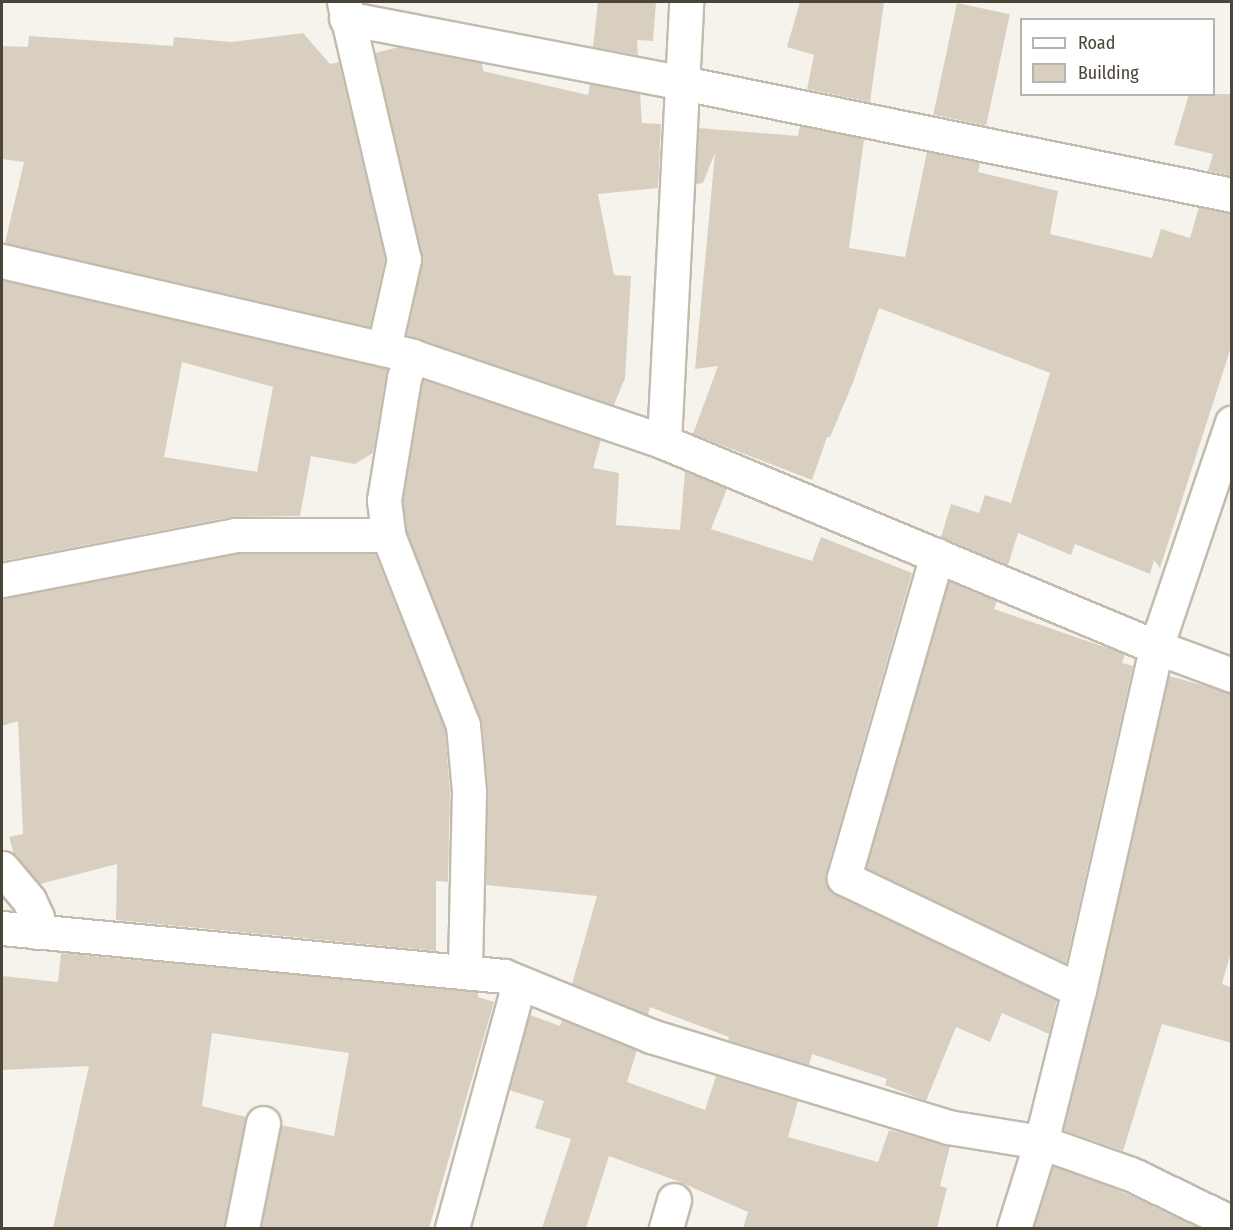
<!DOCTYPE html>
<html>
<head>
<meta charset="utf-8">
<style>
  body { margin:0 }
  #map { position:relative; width:1233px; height:1230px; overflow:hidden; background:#f6f3ec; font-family:"Fira Sans Condensed",sans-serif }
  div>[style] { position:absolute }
  .building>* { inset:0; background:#d8cfc1; transform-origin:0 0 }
  .roads { filter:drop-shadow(2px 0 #c2bbae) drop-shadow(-2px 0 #c2bbae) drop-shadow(0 2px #c2bbae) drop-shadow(0 -2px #c2bbae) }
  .minor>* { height:33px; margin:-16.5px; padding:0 16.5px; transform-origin:16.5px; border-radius:16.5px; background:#fff }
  span { translate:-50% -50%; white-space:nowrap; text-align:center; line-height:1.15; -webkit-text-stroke:6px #fff; paint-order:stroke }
  .frame { position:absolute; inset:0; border:3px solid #4b4439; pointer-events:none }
  .legend { position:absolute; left:1020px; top:18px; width:195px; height:78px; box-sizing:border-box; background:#fff; border:2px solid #b7b4b0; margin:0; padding:8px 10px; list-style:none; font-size:18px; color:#4b4439 }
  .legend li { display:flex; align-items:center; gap:12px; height:30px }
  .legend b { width:30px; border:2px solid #b7b4b0 }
</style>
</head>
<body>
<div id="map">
  <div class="building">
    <div style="clip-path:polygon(598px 2px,656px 2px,653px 41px,637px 40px,638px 55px,593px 47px)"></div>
    <div style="clip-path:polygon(800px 2px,884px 2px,870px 102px,807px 89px,814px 55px,787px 47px)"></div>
    <div style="left:957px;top:3px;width:54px;height:114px;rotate:12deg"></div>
    <div style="clip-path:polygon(303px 33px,330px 64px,339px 62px,385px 259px,370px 327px,5px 243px,24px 162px,2px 159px,2px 46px,28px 47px,29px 36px,173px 46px,174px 37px,231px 42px)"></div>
    <div style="clip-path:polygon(399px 47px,482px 63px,483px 71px,588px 95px,590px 84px,640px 94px,642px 123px,661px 124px,658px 188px,598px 194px,614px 275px,631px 276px,625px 378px,614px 405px,406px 335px,422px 255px,375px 53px)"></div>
    <div style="clip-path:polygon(1189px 94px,1232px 94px,1232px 176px,1208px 171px,1213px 154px,1174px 145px)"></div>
    <div style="clip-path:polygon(800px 126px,864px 139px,849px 248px,905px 257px,927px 152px,980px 163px,978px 172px,1058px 191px,1050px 234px,1152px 258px,1161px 229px,1190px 238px,1199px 207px,1232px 213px,1232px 344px,1160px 568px,1154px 560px,1150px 574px,1075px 544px,1071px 555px,1018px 533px,1008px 565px,941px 537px,951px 504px,979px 513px,985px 495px,1011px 503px,1050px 373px,879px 308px,852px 385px,830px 437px,827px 437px,812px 480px,693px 434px,718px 366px,695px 369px,715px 153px,703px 183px,696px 184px,698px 128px,798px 136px)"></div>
    <div style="clip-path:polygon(evenodd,2px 280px,387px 369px,373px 453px,355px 464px,311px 456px,300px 516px,231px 517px,2px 561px,2px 280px,182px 362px,273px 387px,257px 472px,164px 457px,182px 362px)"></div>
    <div style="clip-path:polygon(423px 380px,601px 440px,593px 468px,619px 473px,616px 525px,680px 530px,685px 471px,727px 489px,711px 529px,812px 561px,821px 537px,912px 573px,826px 873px,826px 882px,836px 895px,1057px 1000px,1049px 1034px,1002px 1013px,990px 1042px,956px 1027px,926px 1101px,885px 1085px,887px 1079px,812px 1054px,809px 1065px,728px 1040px,729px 1037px,650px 1007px,648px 1015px,572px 984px,597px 896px,486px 885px,488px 791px,482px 723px,406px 530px,403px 500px)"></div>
    <div style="clip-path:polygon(237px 554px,375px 554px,445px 729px,450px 792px,448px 882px,436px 881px,436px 951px,116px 920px,117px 864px,40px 884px,14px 854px,9px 837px,23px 834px,18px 721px,2px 726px,2px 598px)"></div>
    <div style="clip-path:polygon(949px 581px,997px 601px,994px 609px,1125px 654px,1122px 663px,1133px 666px,1066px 963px,866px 868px)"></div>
    <div style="clip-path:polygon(1169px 676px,1232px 693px,1232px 948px,1222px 984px,1232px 988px,1232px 1043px,1162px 1024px,1123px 1151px,1063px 1130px,1097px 994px)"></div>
    <div style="clip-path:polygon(61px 953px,478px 992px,478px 997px,494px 1002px,429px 1228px,261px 1228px,281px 1125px,334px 1136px,349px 1053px,212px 1033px,202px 1106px,246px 1117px,224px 1228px,53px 1228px,89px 1066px,2px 1070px,2px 976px,58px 982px)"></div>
    <div style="clip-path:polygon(530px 1015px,560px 1026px,562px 1020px,637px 1050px,627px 1082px,705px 1110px,716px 1076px,798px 1101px,788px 1137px,878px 1162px,889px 1130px,950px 1146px,940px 1186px,947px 1188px,937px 1228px,743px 1228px,748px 1212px,680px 1182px,609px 1156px,586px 1228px,542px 1228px,571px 1139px,535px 1128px,544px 1101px,509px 1090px)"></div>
    <div style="clip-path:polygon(1053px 1166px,1112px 1187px,1200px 1228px,1034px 1228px)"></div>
  </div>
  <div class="roads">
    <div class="minor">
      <div style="left:344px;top:2px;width:264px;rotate:76.9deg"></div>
      <div style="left:404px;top:259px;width:91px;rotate:102.7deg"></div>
      <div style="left:346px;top:18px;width:343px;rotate:10.9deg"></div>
      <div style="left:683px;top:83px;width:560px;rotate:11.53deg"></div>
      <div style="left:2px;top:261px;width:421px;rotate:13deg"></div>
      <div style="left:412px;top:356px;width:266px;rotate:18.8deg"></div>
      <div style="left:664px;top:442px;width:533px;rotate:22.62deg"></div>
      <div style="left:1156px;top:647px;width:81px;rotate:20.2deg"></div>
      <div style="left:412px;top:356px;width:23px;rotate:110deg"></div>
      <div style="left:404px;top:378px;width:124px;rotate:99.3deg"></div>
      <div style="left:384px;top:500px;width:35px;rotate:83deg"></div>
      <div style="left:388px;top:535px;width:204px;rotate:68.5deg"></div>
      <div style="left:463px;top:725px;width:66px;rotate:84.8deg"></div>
      <div style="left:469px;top:791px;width:181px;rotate:91.3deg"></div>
      <div style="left:664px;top:442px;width:441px;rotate:-87.1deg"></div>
      <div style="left:937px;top:555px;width:336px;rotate:106.1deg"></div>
      <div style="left:844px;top:878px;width:260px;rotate:25.5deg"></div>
      <div style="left:2px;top:580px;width:237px;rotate:-10.9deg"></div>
      <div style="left:235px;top:535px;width:153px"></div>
      <div style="left:2px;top:868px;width:42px;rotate:49.8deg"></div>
      <div style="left:29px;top:900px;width:19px;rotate:65deg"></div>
      <div style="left:37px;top:917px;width:15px;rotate:90deg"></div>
      <div style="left:2px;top:928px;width:504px;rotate:5.46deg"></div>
      <div style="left:504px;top:976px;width:159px;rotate:22.2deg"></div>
      <div style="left:651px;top:1036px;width:311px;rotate:17deg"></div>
      <div style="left:948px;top:1127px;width:94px;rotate:9.2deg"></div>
      <div style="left:1041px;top:1142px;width:96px;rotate:19.6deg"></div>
      <div style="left:1131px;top:1174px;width:112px;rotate:25.9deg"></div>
      <div style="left:242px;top:1228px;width:107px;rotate:-78.7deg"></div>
      <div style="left:452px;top:1228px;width:254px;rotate:-74.7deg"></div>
      <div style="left:666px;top:1228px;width:29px;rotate:-74deg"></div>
      <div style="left:1014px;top:1228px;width:90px;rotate:-72.6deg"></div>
      <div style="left:1041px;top:1142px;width:157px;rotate:-76deg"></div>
      <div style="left:1079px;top:990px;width:352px;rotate:-77.3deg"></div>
      <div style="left:1156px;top:647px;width:237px;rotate:-71.3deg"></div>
    </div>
  </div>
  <div class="frame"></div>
  <ul class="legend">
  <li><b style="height:8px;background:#fff"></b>Road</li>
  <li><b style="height:16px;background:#d8cfc1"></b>Building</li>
  </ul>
</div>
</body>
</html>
